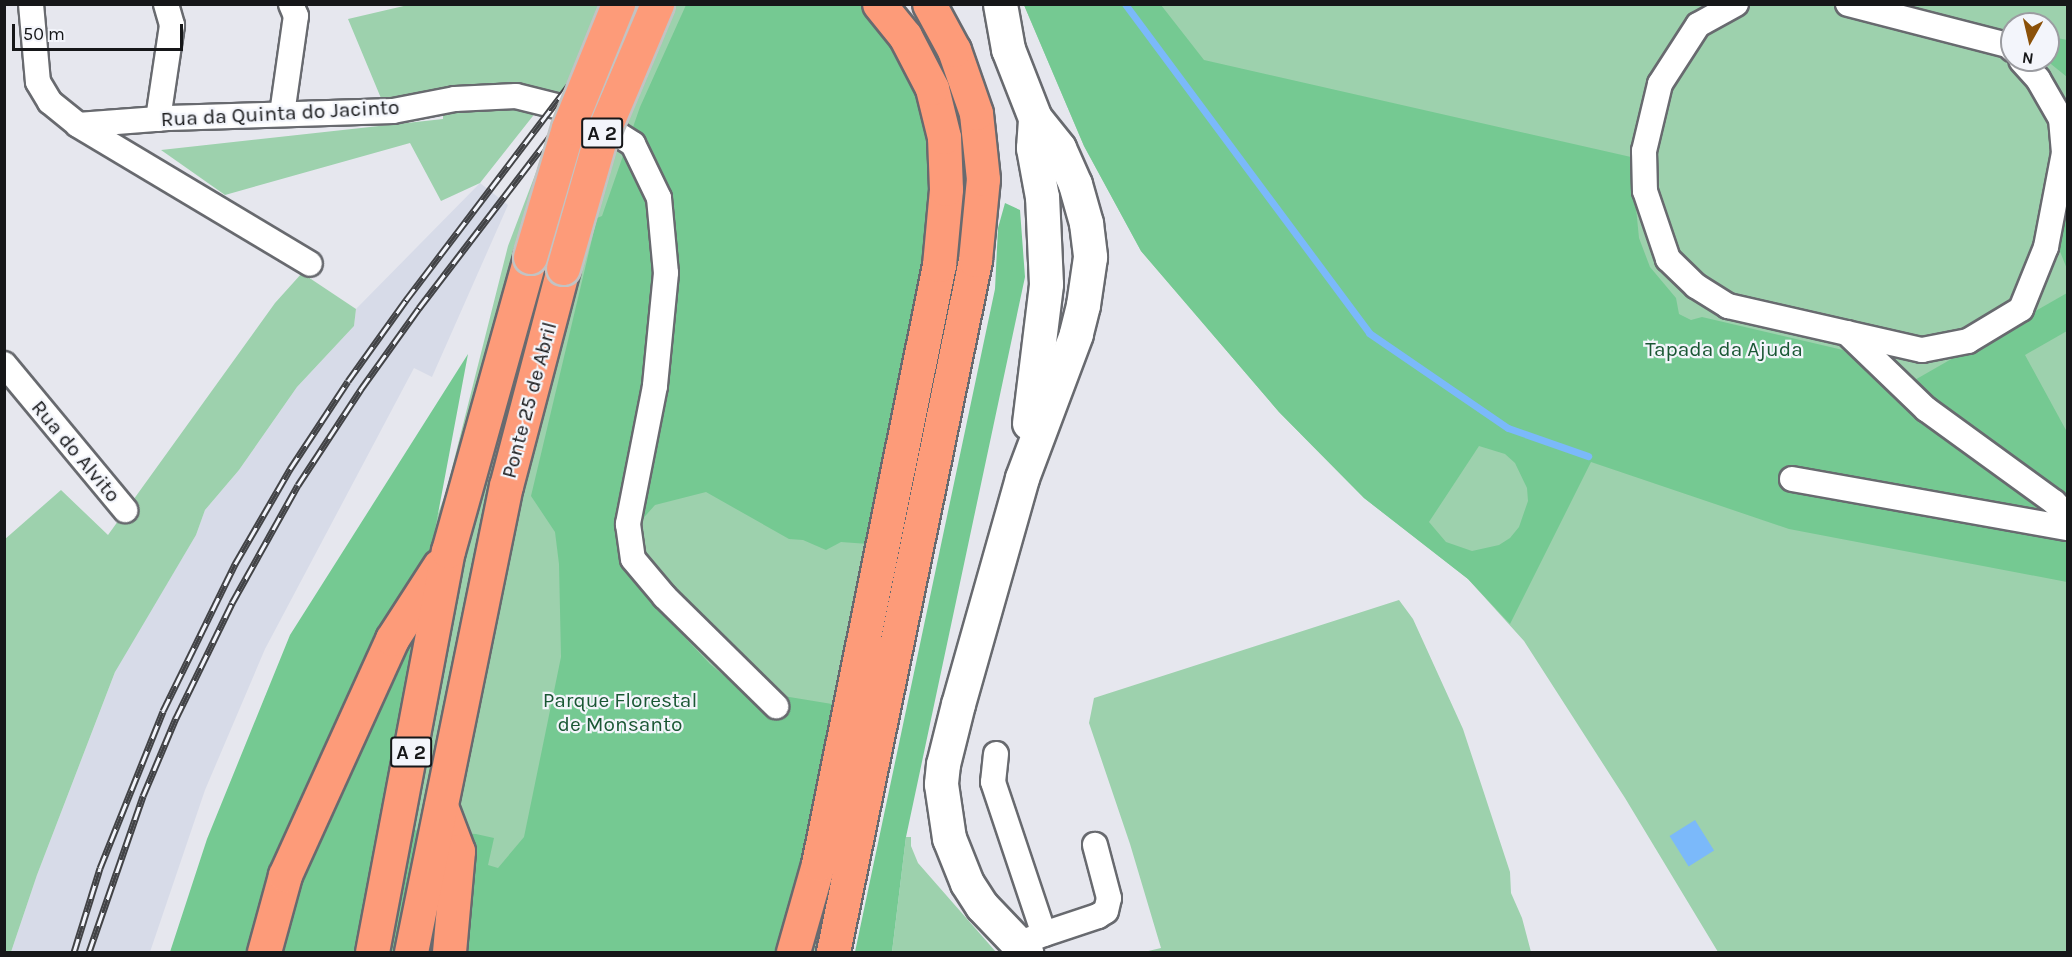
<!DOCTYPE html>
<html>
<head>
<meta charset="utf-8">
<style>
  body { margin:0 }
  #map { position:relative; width:2072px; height:957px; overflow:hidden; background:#e6e7ee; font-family:Karla,sans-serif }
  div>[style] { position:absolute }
  .built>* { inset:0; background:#d7dbe8 }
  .green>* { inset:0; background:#9dd1ad }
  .forest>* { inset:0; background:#75c992 }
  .water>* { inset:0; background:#7bb9fa; transform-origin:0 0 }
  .stream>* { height:7px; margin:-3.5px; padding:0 3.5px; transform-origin:3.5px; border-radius:3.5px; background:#7bb9fa }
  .roads { filter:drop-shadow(2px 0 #686a6f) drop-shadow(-2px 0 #686a6f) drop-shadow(0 2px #686a6f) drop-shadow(0 -2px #686a6f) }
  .street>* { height:24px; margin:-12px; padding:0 12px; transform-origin:12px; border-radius:12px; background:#fff }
  .secondary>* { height:33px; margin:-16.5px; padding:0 16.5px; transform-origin:16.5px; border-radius:16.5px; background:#fff }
  .highway>* { height:33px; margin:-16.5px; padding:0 16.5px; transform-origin:16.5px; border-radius:16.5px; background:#fd9b79 }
  .rail>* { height:7px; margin-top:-3.5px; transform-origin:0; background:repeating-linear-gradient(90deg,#f3f5fb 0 14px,#424346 0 28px); box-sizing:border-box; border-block:2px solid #424346 }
  .bridges { filter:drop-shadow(2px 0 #c2c3c3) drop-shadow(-2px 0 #c2c3c3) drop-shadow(0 2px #c2c3c3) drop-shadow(0 -2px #c2c3c3) }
  .highway-bridge>* { height:33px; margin:-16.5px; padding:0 16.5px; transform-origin:16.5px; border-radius:16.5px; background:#fd9b79 }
  span { translate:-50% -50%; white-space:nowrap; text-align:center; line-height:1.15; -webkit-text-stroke:4.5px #f3f5fb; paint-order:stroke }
  .shield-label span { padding:2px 4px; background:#f3f5fb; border:2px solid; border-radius:4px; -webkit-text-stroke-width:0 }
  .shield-label { font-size:20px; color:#161719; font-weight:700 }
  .street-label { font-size:21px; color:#161719 }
  .park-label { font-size:21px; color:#1a5734 }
  .frame { position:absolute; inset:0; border:6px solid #161719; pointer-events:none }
  .north { position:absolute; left:2000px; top:12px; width:60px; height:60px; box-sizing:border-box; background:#f3f5fb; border:2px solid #9b9ca1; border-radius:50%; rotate:188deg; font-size:16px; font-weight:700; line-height:24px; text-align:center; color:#161719 }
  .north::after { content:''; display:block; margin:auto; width:21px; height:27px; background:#8b5109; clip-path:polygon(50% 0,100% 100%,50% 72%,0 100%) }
  .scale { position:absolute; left:12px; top:24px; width:171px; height:27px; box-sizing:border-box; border:3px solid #161719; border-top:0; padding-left:8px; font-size:18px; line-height:21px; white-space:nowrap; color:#161719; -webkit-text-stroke:4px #f3f5fb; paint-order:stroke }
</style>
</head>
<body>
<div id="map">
  <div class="built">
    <div style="clip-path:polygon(480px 183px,508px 205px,432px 377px,414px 368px,265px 649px,205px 790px,150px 952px,11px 952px,37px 875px,117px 667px,196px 535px,205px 510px,239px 470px,297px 387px,354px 326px,356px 309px)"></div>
  </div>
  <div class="green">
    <div style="clip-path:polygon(408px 5px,903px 5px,939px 60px,956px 103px,967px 173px,958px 279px,815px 952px,251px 952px,409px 593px,446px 492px,508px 246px,562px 104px,544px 102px,480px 183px,441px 201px,410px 143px,225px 195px,161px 150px,443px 119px,443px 105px,388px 115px,348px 19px)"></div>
    <div style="clip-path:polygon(evenodd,1024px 5px,2067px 5px,2067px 952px,1718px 952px,1625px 798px,1524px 641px,1468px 579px,1364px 498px,1279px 412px,1141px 251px,1084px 146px,1024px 5px,2012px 24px,2048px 24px,2048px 60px,2012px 60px,2012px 24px)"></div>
    <div style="clip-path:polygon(302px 273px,356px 309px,354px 326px,297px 387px,239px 470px,205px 510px,196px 535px,115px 672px,37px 875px,11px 952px,4px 952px,4px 540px,61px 490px,108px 535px,275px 303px)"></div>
    <div style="clip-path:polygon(1399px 600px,1413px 619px,1463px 729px,1510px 872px,1511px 893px,1522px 918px,1531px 952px,1144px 952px,1161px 948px,1130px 844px,1089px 723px,1094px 698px)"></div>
    <div style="clip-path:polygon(906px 837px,911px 837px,911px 846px,918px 863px,996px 952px,892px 952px)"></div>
  </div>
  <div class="forest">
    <div style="clip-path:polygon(686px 5px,879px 5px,944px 137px,882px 545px,841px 542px,826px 550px,803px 540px,789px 539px,706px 492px,655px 505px,623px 541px,655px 606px,710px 664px,740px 689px,838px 705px,808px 952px,170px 952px,207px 839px,290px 635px,468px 354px,379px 828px,476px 834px,494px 838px,488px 865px,498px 868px,524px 837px,561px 657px,559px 564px,555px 532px,531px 496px,597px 218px,602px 216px,640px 107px)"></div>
    <div style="clip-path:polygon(evenodd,1024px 5px,1161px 5px,1204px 60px,1631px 157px,1639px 238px,1650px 267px,1676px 298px,1679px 314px,1691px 320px,1702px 317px,1843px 350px,1892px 393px,2067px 293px,2067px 331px,2025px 355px,2067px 432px,2067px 582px,1789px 529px,1591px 462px,1510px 624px,1468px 579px,1364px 498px,1279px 412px,1141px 251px,1084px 146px,1024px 5px,1479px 446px,1505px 454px,1515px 463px,1527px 488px,1528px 501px,1519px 527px,1510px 538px,1499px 545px,1472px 551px,1446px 542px,1429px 522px,1479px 446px)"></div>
    <div style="clip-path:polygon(2048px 36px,2067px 40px,2067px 77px,2046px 60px,2048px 60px)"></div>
    <div style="clip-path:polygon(1005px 203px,1020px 210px,1025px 277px,906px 837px,892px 952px,855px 952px,995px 289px,998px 228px)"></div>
    <div style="clip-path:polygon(2067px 211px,2068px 269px,2067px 269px,2059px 249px)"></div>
  </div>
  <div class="water">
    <div style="left:1695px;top:820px;width:36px;height:30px;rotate:58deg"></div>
  </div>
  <div class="stream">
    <div style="left:1125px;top:4px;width:410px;rotate:53.4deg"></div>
    <div style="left:1369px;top:333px;width:168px;rotate:34.4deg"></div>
    <div style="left:1508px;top:428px;width:85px;rotate:19.3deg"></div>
  </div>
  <div class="roads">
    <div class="street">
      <div style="left:31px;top:4px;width:78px;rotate:84.9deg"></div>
      <div style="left:38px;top:82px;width:23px;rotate:59deg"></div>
      <div style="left:50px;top:102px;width:36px;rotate:39deg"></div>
      <div style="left:78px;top:125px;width:270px;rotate:30.9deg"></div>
      <div style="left:1736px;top:4px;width:43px;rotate:151.1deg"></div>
      <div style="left:1698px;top:25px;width:70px;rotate:122.8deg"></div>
      <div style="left:1660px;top:84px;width:69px;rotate:103.4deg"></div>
      <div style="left:1644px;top:151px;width:40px;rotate:88.6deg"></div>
      <div style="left:1645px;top:191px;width:72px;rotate:71.3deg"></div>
      <div style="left:1668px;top:259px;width:39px;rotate:44deg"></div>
      <div style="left:1696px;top:286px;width:38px;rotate:32deg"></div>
      <div style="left:1728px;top:306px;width:199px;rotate:12.8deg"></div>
      <div style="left:1922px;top:350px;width:47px;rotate:-11.1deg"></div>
      <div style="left:1968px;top:341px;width:62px;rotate:-31.1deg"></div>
      <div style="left:2021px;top:309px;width:67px;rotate:-68deg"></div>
      <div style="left:2046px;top:247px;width:96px;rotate:-79.2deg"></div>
      <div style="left:2064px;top:153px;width:34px;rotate:-95deg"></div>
      <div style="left:2061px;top:119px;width:46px;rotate:-119.9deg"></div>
      <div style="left:2038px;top:79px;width:25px;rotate:-132deg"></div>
      <div style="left:1848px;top:4px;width:165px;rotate:14.4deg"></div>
      <div style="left:2008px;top:45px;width:6px;rotate:45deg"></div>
      <div style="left:282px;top:114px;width:99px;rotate:-81.9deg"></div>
      <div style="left:296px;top:16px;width:13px;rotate:-113deg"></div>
      <div style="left:158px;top:119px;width:95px;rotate:-81.5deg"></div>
      <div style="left:172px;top:25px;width:22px;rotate:-106deg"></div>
      <div style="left:78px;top:125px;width:90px;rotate:-4.4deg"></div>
      <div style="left:168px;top:118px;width:225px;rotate:-1.8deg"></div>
      <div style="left:393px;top:111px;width:63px;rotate:-11deg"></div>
      <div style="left:455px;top:99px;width:61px;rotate:-2.8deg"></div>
      <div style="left:516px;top:96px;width:70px;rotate:14deg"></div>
      <div style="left:584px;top:113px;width:58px;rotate:32.3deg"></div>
      <div style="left:633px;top:144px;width:60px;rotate:64.3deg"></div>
      <div style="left:659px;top:198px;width:75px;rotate:84.7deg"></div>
      <div style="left:666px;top:273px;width:114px;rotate:95.6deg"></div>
      <div style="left:655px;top:386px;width:141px;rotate:101.1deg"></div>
      <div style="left:628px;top:524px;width:35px;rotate:82deg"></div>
      <div style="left:633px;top:559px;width:50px;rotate:49.9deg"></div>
      <div style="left:665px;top:597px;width:156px;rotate:44.5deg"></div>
      <div style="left:1847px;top:333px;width:110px;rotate:43.9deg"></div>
      <div style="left:1926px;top:409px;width:158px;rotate:36deg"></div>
      <div style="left:2054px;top:502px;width:20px;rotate:45deg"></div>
      <div style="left:4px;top:364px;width:190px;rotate:50.3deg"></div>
      <div style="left:1792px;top:479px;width:280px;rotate:10.1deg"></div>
      <div style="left:996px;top:754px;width:28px;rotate:96deg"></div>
      <div style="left:993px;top:782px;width:160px;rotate:71.5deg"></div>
      <div style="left:1044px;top:934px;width:28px;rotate:159deg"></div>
      <div style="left:1044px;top:934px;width:57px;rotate:-18.4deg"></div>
      <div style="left:1098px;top:916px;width:9px;rotate:-32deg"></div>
      <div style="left:1106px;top:911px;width:13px;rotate:-77deg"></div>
      <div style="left:1109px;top:898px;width:55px;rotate:-104.8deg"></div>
    </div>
    <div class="secondary">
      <div style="left:1000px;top:4px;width:46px;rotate:79.9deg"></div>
      <div style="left:1008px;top:49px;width:74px;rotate:68.6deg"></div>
      <div style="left:1035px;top:118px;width:38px;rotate:51deg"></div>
      <div style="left:1059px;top:148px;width:39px;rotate:66deg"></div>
      <div style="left:1075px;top:184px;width:41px;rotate:74.2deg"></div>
      <div style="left:1086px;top:223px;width:34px;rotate:83deg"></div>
      <div style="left:1090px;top:257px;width:49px;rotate:98.3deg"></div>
      <div style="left:1083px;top:305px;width:30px;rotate:104deg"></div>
      <div style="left:1076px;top:334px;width:154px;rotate:110.6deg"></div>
      <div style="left:1022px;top:478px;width:235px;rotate:105.8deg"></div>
      <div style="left:958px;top:704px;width:62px;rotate:104deg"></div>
      <div style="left:943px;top:764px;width:20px;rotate:96deg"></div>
      <div style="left:941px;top:784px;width:55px;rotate:81.6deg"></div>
      <div style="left:949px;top:838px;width:48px;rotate:68.2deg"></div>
      <div style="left:967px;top:883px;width:27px;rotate:57deg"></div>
      <div style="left:982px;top:906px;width:64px;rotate:46.3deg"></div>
      <div style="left:1029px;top:423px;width:140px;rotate:-83deg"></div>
      <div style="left:1046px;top:284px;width:87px;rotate:-92.6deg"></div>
      <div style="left:1042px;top:197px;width:50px;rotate:-100.4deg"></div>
      <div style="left:1033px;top:148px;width:30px;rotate:-86deg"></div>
    </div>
    <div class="highway">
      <div style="left:441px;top:806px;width:48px;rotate:69.3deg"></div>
      <div style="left:458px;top:851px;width:101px;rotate:95.1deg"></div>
      <div style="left:264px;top:952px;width:80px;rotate:-74.7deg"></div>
      <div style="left:285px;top:875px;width:259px;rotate:-65.6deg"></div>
      <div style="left:392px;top:639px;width:87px;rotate:-57.2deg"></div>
      <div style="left:372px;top:952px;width:408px;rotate:-79.3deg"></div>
      <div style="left:448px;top:551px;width:305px;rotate:-74.4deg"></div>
      <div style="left:411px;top:952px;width:476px;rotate:-78.5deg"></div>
      <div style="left:506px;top:486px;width:225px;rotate:-75.3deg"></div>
      <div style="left:793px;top:952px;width:91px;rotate:-74.1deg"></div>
      <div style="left:818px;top:864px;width:611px;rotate:-78.58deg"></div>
      <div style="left:939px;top:265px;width:76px;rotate:-84.7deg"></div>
      <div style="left:946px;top:189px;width:52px;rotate:-92.2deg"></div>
      <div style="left:944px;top:137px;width:50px;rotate:-103.8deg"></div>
      <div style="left:932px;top:88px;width:59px;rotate:-117.4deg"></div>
      <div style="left:905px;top:36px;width:41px;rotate:-129.1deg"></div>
      <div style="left:833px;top:952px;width:706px;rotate:-78.4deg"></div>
      <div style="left:975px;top:260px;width:81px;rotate:-84.4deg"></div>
      <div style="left:983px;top:179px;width:66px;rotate:-96.1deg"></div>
      <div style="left:976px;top:113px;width:67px;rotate:-109.2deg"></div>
      <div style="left:954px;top:50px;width:52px;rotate:-118.5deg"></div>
    </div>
  </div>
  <div class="rail">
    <div style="left:74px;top:952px;width:88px;rotate:-72.8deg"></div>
    <div style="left:100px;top:868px;width:169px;rotate:-68.1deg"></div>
    <div style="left:163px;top:711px;width:164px;rotate:-63.9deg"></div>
    <div style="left:235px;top:564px;width:110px;rotate:-59.9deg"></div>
    <div style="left:290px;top:469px;width:105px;rotate:-56.6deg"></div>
    <div style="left:348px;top:381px;width:100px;rotate:-54.4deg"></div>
    <div style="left:406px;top:300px;width:372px;rotate:-52.8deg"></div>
    <div style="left:89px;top:952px;width:165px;rotate:-70.9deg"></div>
    <div style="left:143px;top:796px;width:85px;rotate:-67.1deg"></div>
    <div style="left:176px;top:718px;width:128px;rotate:-64deg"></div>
    <div style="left:232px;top:603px;width:135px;rotate:-60.8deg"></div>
    <div style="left:298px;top:485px;width:115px;rotate:-56.7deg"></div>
    <div style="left:361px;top:389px;width:100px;rotate:-54.4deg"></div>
    <div style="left:419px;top:308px;width:282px;rotate:-52.6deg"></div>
    <div style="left:590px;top:84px;width:98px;rotate:-55deg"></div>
  </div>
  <div class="bridges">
    <div class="highway-bridge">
      <div style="left:530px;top:257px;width:134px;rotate:-73.6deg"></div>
      <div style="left:568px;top:128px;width:134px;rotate:-68deg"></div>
      <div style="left:563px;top:268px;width:134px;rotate:-74deg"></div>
      <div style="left:600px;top:139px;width:147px;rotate:-67.1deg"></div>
    </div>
  </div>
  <div class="shield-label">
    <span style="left:602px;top:133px">A 2</span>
    <span style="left:411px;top:752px">A 2</span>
  </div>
  <div class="street-label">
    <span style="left:280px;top:113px;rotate:-3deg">Rua da Quinta do Jacinto</span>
    <span style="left:529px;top:400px;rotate:-75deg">Ponte 25 de Abril</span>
    <span style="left:76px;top:451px;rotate:50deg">Rua do Alvito</span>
  </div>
  <div class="park-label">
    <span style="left:1724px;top:349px">Tapada da Ajuda</span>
    <span style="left:620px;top:712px">Parque Florestal<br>de Monsanto</span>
  </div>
  <div class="frame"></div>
  <div class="north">N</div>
  <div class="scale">50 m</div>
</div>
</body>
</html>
